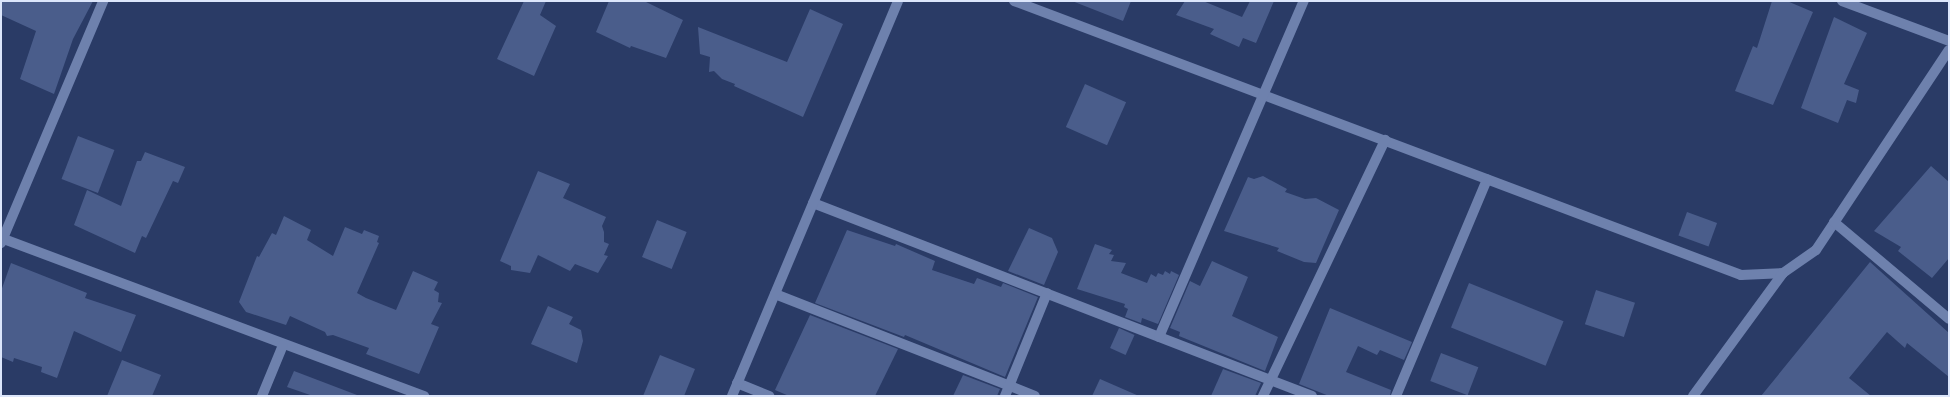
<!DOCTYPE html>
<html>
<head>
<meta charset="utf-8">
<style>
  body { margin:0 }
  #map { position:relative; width:1950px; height:397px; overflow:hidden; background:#2a3b66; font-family:Ubuntu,sans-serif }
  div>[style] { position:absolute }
  .building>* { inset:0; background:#4a5d8b; transform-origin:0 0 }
  .minor>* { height:10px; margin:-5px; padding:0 5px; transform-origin:5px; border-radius:5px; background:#6e81ad }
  span { translate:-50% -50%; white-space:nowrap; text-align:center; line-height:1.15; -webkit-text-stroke:3px #21305a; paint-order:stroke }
  .frame { position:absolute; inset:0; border:2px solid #dce6fb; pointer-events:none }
</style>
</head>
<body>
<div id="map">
  <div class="building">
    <div style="clip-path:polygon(1px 1px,93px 1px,73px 39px,54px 94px,20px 79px,36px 31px,1px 15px)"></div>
    <div style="clip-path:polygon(524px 1px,546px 1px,540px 15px,556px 26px,534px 76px,497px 59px)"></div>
    <div style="clip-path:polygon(609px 1px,644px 1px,683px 20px,666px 58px,631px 46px,630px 48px,596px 32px)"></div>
    <div style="clip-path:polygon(1072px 1px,1131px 1px,1123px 21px)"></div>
    <div style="clip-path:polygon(1185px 1px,1203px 1px,1242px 17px,1250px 1px,1274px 1px,1256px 43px,1243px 38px,1239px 47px,1210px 34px,1214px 29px,1176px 15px)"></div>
    <div style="clip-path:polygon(1772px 1px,1787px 1px,1813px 12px,1773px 105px,1735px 91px,1753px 46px,1757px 48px)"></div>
    <div style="clip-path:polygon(810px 9px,843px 24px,803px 117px,734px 86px,735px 84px,722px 79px,714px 71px,709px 72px,710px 57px,700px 54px,698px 27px,787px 62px)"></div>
    <div style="clip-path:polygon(1834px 17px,1867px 33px,1844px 84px,1859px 90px,1856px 103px,1847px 100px,1838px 123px,1801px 108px)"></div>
    <div style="left:1085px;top:84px;width:45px;height:47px;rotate:24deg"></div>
    <div style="left:78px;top:136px;width:39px;height:46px;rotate:21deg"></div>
    <div style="clip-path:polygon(145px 152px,185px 167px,178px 183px,173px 181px,146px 238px,142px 236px,135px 253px,74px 225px,87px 190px,121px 206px,137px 161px,141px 161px)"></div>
    <div style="clip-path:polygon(1931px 166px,1949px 182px,1949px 258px,1932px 278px,1898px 251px,1901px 247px,1874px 231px)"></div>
    <div style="clip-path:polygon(538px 171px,570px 184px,563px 198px,606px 217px,602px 226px,604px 232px,604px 242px,609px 244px,604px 255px,608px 256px,598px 273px,575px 264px,570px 271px,538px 255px,530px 273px,511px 270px,511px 266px,500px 261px)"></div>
    <div style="clip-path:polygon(1263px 176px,1287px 189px,1285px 192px,1305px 199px,1316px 198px,1339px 210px,1316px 263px,1304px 262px,1277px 251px,1279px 248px,1224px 231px,1248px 177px,1254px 179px)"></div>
    <div style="left:1687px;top:212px;width:32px;height:25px;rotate:20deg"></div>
    <div style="clip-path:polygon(284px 216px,311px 230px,307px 240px,333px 256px,345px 227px,362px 234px,364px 230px,379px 236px,377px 242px,379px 243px,357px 293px,366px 298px,396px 310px,413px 271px,438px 282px,434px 290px,439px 293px,438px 302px,442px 303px,431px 324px,439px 327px,419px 374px,366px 354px,369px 348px,333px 335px,327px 336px,325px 332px,290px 316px,286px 325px,246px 312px,239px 302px,257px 256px,259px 257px,272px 233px,276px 235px)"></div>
    <div style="left:657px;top:220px;width:32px;height:40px;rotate:22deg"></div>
    <div style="clip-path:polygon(1029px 228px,1052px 238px,1058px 252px,1044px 285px,1008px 271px)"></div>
    <div style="clip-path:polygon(847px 230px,895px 246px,896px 244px,935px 261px,932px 270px,974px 284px,977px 278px,1001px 287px,1003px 283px,1038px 297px,1005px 377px,905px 335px,904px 337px,815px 303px)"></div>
    <div style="clip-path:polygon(1095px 244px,1112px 250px,1109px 254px,1114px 255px,1111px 261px,1126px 263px,1121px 273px,1147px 283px,1151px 274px,1156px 277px,1158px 273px,1163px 275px,1165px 271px,1170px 274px,1171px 271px,1179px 275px,1158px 324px,1142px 318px,1141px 323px,1125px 317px,1128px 309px,1124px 307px,1125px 304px,1077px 289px)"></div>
    <div style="clip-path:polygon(1212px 261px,1248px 277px,1232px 316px,1278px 337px,1265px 371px,1179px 336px,1180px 332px,1170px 328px,1190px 281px,1200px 286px)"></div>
    <div style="clip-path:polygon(1870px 262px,1949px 333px,1949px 377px,1907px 343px,1905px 348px,1887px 332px,1849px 378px,1871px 396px,1761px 396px)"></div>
    <div style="clip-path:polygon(11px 263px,87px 293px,85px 298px,136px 315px,121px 352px,74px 331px,57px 378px,41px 372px,42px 367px,14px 358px,13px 362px,1px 357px,1px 291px)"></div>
    <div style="left:1469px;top:283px;width:102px;height:48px;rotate:22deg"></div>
    <div style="left:1596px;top:290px;width:41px;height:36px;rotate:18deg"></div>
    <div style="clip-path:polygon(548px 306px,573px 317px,569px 324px,581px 330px,583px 341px,577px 363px,531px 344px)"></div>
    <div style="clip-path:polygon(1330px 308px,1412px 342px,1404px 360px,1380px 350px,1377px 355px,1358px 346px,1346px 372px,1391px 390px,1390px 396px,1329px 396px,1299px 384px)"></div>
    <div style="clip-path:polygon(810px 315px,898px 349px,875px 396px,789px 396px,775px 390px)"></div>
    <div style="left:1119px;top:328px;width:17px;height:22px;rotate:24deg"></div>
    <div style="left:1441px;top:353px;width:40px;height:30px;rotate:21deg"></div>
    <div style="clip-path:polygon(660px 355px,695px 369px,684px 396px,643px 396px)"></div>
    <div style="clip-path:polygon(122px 360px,161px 375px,152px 396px,107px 396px)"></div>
    <div style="clip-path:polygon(1223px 369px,1261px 383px,1255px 396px,1211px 396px)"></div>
    <div style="clip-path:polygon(294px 371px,357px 395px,357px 396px,313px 396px,287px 387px)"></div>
    <div style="clip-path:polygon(963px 375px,1000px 389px,997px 396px,953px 396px)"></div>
    <div style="clip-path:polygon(1100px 379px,1139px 396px,1092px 396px)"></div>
  </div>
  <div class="minor">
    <div style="left:1014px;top:1px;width:777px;rotate:20.65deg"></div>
    <div style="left:1741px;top:275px;width:42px;rotate:-2.7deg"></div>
    <div style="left:1783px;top:273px;width:40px;rotate:-34.9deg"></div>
    <div style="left:1816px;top:250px;width:240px;rotate:-56.4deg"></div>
    <div style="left:1842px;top:1px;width:114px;rotate:20.5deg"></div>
    <div style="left:813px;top:203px;width:535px;rotate:21.15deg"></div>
    <div style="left:1834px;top:222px;width:150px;rotate:40.1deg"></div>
    <div style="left:1px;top:238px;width:452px;rotate:20.5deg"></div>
    <div style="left:1px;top:243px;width:263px;rotate:-67.1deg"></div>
    <div style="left:775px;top:294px;width:279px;rotate:21.4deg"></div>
    <div style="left:1159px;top:337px;width:366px;rotate:-66.7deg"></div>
    <div style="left:737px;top:383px;width:35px;rotate:22deg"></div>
    <div style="left:262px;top:396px;width:55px;rotate:-67.6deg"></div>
    <div style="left:732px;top:396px;width:428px;rotate:-67.2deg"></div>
    <div style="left:1005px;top:396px;width:111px;rotate:-67.8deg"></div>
    <div style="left:1263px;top:396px;width:284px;rotate:-64.5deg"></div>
    <div style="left:1396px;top:396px;width:235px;rotate:-67.2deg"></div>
    <div style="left:1693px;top:396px;width:152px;rotate:-53.8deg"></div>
  </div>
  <div class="frame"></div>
</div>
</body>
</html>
